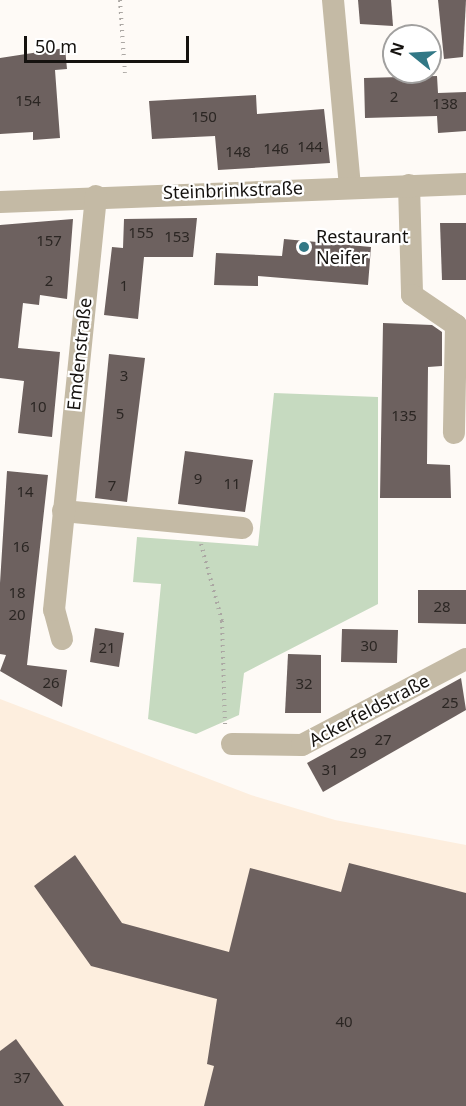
<!DOCTYPE html>
<html>
<head>
<meta charset="utf-8">
<style>
	body { margin:0 }
	#map { position:relative; width:466px; height:1106px; overflow:hidden; background:#fefaf6; font-family:"Noto Sans",sans-serif }
	div>[style] { position:absolute }
	.built>* { inset:0; background:#fdeede }
	.green>* { inset:0; background:#c6dac0 }
	.building>* { inset:0; background:#6d615f }
	.path>* { height:4px; margin-top:-2px; transform-origin:0; background:repeating-linear-gradient(90deg,#aba7a3 0 1.5px,transparent 0 6px) }
	.minor>* { height:22px; margin:-11px; padding:0 11px; transform-origin:11px; border-radius:11px; background:#c4baa5 }
	.dots>* { width:16px; height:16px; translate:-50% -50%; box-sizing:border-box; border:3px solid #fff; border-radius:50% }
	span { translate:-50% -50%; white-space:nowrap; text-align:center; line-height:1.15; -webkit-text-stroke:4.5px #fff; paint-order:stroke }
	.number-label { font-size:15px; color:#2b2623 }
	.number-label span { -webkit-text-stroke-width:0 }
	.street-label { font-size:18px; color:#15120f }
	.poi-label { font-size:18px; color:#15120f }
	.left { translate:0 -50%; text-align:left }
	.north { position:absolute; left:382px; top:24px; width:60px; height:60px; box-sizing:border-box; background:#fff; border:2px solid #a1a09f; border-radius:50%; rotate:288deg; font-size:16px; font-weight:700; line-height:24px; text-align:center; color:#15120f }
	.north::after { content:''; display:block; margin:auto; width:21px; height:27px; background:#327886; clip-path:polygon(50% 0,100% 100%,50% 72%,0 100%) }
	.scale { position:absolute; left:24px; top:36px; width:165px; height:27px; box-sizing:border-box; border:3px solid #15120f; border-top:0; padding-left:8px; font-size:18px; line-height:21px; white-space:nowrap; color:#15120f; -webkit-text-stroke:4px #fff; paint-order:stroke }
</style>
</head>
<body>
<div id="map">
	<div class="built">
		<div style="clip-path:polygon(0 699px,251px 795px,335px 820px,466px 845px,466px 1106px,0 1106px)"></div>
	</div>
	<div class="green">
		<div style="clip-path:polygon(274px 393px,378px 397px,378px 604px,244px 673px,239px 715px,196px 734px,148px 719px,161px 584px,133px 582px,137px 537px,258px 546px)"></div>
	</div>
	<div class="building">
		<div style="clip-path:polygon(358px 0,391px 0,393px 26px,360px 24px)"></div>
		<div style="clip-path:polygon(438px 0,466px 0,463px 57px,444px 59px)"></div>
		<div style="clip-path:polygon(65px 48px,67px 69px,55px 70px,60px 138px,33px 140px,33px 132px,0 134px,0 58px)"></div>
		<div style="clip-path:polygon(437px 76px,438px 93px,466px 92px,466px 131px,438px 133px,437px 116px,365px 118px,364px 78px)"></div>
		<div style="clip-path:polygon(256px 95px,257px 114px,324px 109px,330px 163px,218px 170px,215px 136px,152px 139px,149px 101px)"></div>
		<div style="clip-path:polygon(197px 218px,193px 257px,144px 257px,138px 319px,104px 315px,112px 247px,123px 248px,124px 219px)"></div>
		<div style="clip-path:polygon(73px 219px,67px 299px,40px 295px,39px 305px,23px 303px,18px 348px,60px 352px,52px 437px,18px 433px,24px 381px,0 378px,0 225px)"></div>
		<div style="clip-path:polygon(440px 223px,466px 223px,466px 280px,442px 280px)"></div>
		<div style="clip-path:polygon(284px 239px,371px 247px,368px 285px,258px 276px,258px 286px,214px 285px,216px 253px,282px 256px)"></div>
		<div style="clip-path:polygon(383px 323px,432px 325px,442px 332px,442px 366px,428px 367px,427px 464px,450px 465px,451px 498px,380px 498px)"></div>
		<div style="clip-path:polygon(109px 354px,145px 358px,127px 502px,95px 498px)"></div>
		<div style="clip-path:polygon(185px 451px,253px 460px,245px 512px,178px 504px)"></div>
		<div style="clip-path:polygon(7px 471px,48px 475px,27px 665px,67px 670px,62px 707px,0 671px,6px 655px,0 654px,0 583px)"></div>
		<div style="clip-path:polygon(418px 590px,466px 590px,466px 624px,418px 623px)"></div>
		<div style="clip-path:polygon(95px 628px,124px 633px,119px 667px,90px 662px)"></div>
		<div style="clip-path:polygon(342px 629px,398px 630px,397px 663px,341px 662px)"></div>
		<div style="clip-path:polygon(288px 654px,321px 655px,321px 713px,285px 713px)"></div>
		<div style="clip-path:polygon(461px 678px,466px 710px,323px 792px,307px 763px)"></div>
		<div style="clip-path:polygon(75px 855px,122px 923px,229px 952px,250px 868px,341px 892px,349px 863px,466px 893px,466px 1106px,204px 1106px,214px 1066px,207px 1064px,217px 999px,91px 966px,34px 886px)"></div>
		<div style="clip-path:polygon(16px 1039px,64px 1106px,0 1106px,0 1051px)"></div>
	</div>
	<div class="path">
		<div style="left:120px;top:0;width:73px;rotate:86.1deg"></div>
		<div style="left:201px;top:544px;width:80px;rotate:74.7deg"></div>
		<div style="left:222px;top:621px;width:103px;rotate:88.3deg"></div>
	</div>
	<div class="minor">
		<div style="left:333px;top:0;width:187px;rotate:84.8deg"></div>
		<div style="left:409px;top:185px;width:110px;rotate:88.4deg"></div>
		<div style="left:412px;top:295px;width:53px;rotate:34.3deg"></div>
		<div style="left:456px;top:325px;width:108px;rotate:91.1deg"></div>
		<div style="left:0;top:202px;width:466px;rotate:-2.2deg"></div>
		<div style="left:63px;top:511px;width:180px;rotate:5.4deg"></div>
		<div style="left:62px;top:639px;width:30px;rotate:-105deg"></div>
		<div style="left:54px;top:610px;width:416px;rotate:-84.2deg"></div>
		<div style="left:232px;top:744px;width:70px;rotate:0.8deg"></div>
		<div style="left:302px;top:745px;width:185px;rotate:-27.7deg"></div>
	</div>
	<div class="dots">
		<div style="left:304px;top:247px;background:#327886"></div>
	</div>
	<div class="number-label">
		<span style="left:394px;top:97px">2</span>
		<span style="left:28px;top:101px">154</span>
		<span style="left:445px;top:104px">138</span>
		<span style="left:204px;top:117px">150</span>
		<span style="left:310px;top:147px">144</span>
		<span style="left:276px;top:149px">146</span>
		<span style="left:238px;top:152px">148</span>
		<span style="left:141px;top:233px">155</span>
		<span style="left:177px;top:237px">153</span>
		<span style="left:49px;top:241px">157</span>
		<span style="left:49px;top:281px">2</span>
		<span style="left:124px;top:286px">1</span>
		<span style="left:124px;top:376px">3</span>
		<span style="left:38px;top:407px">10</span>
		<span style="left:120px;top:414px">5</span>
		<span style="left:404px;top:416px">135</span>
		<span style="left:198px;top:479px">9</span>
		<span style="left:232px;top:484px">11</span>
		<span style="left:112px;top:486px">7</span>
		<span style="left:25px;top:492px">14</span>
		<span style="left:21px;top:547px">16</span>
		<span style="left:17px;top:593px">18</span>
		<span style="left:442px;top:607px">28</span>
		<span style="left:17px;top:615px">20</span>
		<span style="left:369px;top:646px">30</span>
		<span style="left:107px;top:648px">21</span>
		<span style="left:51px;top:683px">26</span>
		<span style="left:304px;top:684px">32</span>
		<span style="left:450px;top:703px">25</span>
		<span style="left:383px;top:740px">27</span>
		<span style="left:358px;top:753px">29</span>
		<span style="left:330px;top:770px">31</span>
		<span style="left:344px;top:1022px">40</span>
		<span style="left:22px;top:1078px">37</span>
	</div>
	<div class="street-label">
		<span style="left:233px;top:190px;rotate:-2deg">Steinbrinkstraße</span>
		<span style="left:79px;top:354px;rotate:-84deg">Emdenstraße</span>
		<span style="left:369px;top:710px;rotate:-28deg">Ackerfeldstraße</span>
	</div>
	<div class="poi-label">
		<span class="left" style="left:316px;top:247px">Restaurant<br>Neifer</span>
	</div>
	<div class="north">N</div>
	<div class="scale">50 m</div>
</div>
</body>
</html>
